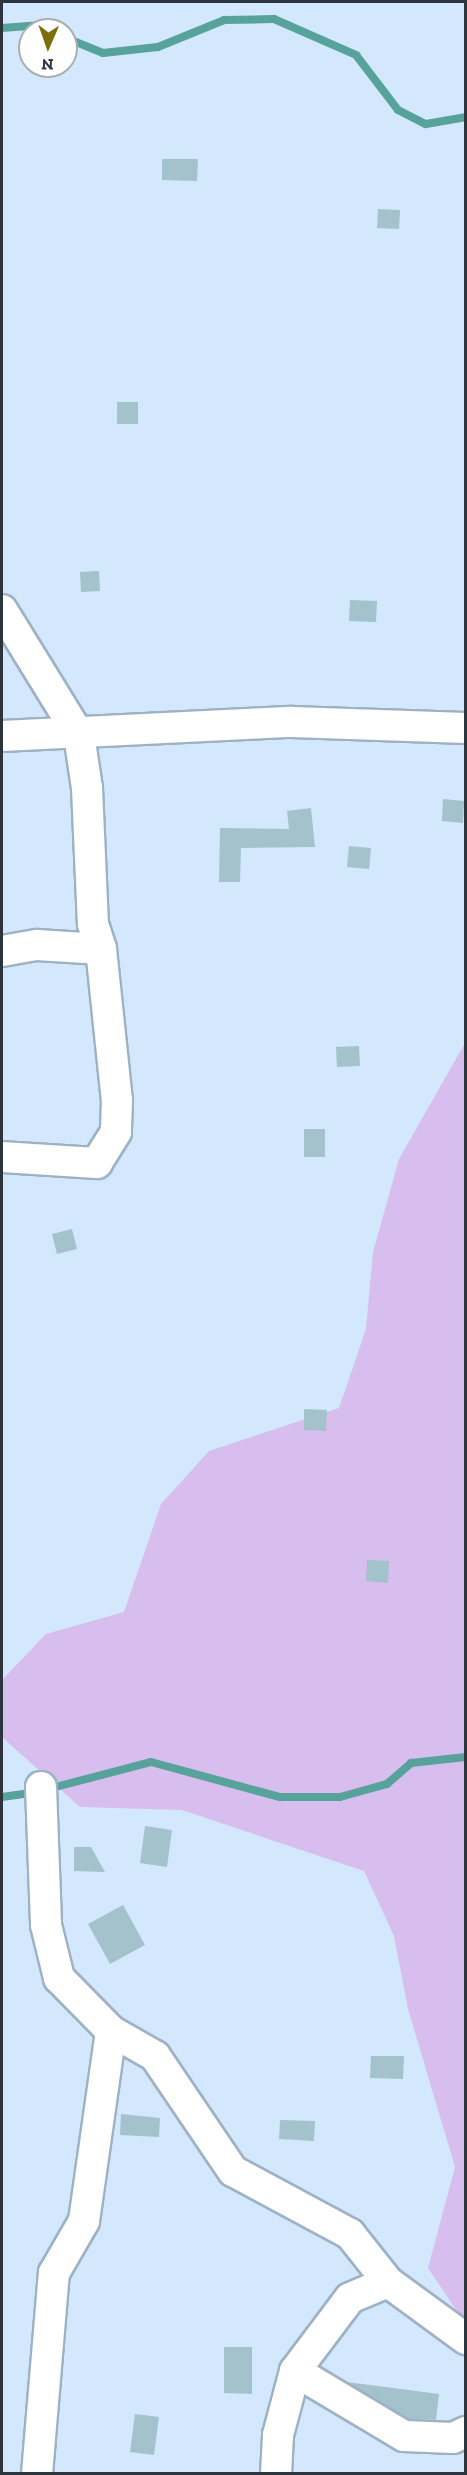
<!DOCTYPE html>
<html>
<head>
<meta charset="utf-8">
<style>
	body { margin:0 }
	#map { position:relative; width:467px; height:2475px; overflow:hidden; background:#d3e8fd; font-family:"Zilla Slab",serif }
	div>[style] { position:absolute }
	.green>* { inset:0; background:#d7beee }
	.stream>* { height:8px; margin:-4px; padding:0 4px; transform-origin:4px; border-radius:4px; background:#58a29c }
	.building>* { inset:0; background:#a3c2cc }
	.roads { filter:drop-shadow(2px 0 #9eb2c5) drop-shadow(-2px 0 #9eb2c5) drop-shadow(0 2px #9eb2c5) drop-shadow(0 -2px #9eb2c5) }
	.minor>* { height:30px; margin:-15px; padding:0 15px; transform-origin:15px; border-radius:15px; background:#fff }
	span { translate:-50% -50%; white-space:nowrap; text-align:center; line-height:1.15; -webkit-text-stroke:6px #fff; paint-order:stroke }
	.frame { position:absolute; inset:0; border:3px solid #2c343c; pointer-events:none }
	.north { position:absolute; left:18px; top:18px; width:60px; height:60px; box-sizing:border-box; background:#fff; border:2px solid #abaeb1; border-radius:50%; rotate:182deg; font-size:16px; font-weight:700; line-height:24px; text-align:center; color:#2c343c }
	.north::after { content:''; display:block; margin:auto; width:21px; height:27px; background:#7d6e0b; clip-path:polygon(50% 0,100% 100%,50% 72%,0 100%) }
</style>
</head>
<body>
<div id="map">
	<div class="green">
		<div style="clip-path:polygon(465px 1043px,465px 2323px,428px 2268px,455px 2167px,408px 2009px,394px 1936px,364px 1871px,182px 1810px,80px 1807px,3px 1738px,2px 1680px,46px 1634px,124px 1612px,161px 1504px,209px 1451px,339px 1408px,366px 1329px,373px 1252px,399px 1159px)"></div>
	</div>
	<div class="stream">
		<div style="left:2px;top:28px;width:40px;rotate:-4.3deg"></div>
		<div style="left:42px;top:25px;width:10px;rotate:29deg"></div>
		<div style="left:66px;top:38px;width:40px;rotate:22deg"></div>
		<div style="left:103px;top:53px;width:55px;rotate:-6.2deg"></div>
		<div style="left:158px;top:47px;width:71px;rotate:-22.2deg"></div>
		<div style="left:224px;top:20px;width:50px;rotate:-1.1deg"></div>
		<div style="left:274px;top:19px;width:90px;rotate:23.7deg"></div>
		<div style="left:356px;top:55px;width:69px;rotate:52.6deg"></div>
		<div style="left:398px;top:110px;width:31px;rotate:27deg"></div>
		<div style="left:426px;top:124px;width:41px;rotate:-9.9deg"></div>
		<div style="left:48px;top:1789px;width:106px;rotate:-14.7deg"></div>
		<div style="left:151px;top:1762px;width:134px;rotate:15.2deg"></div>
		<div style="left:280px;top:1797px;width:60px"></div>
		<div style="left:340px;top:1797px;width:49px;rotate:-15.5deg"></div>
		<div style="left:387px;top:1784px;width:32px;rotate:-41deg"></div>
		<div style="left:411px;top:1763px;width:55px;rotate:-6.2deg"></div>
		<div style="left:2px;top:1797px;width:34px;rotate:-8deg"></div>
	</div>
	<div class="building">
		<div style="clip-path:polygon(162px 159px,198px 159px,197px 181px,162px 180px)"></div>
		<div style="clip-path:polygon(378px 209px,400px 210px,399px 229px,377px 228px)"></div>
		<div style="clip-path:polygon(117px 402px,138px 402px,138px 424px,117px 424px)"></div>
		<div style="clip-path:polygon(99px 571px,100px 591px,81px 592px,80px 572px)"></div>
		<div style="clip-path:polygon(350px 600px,377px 601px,376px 622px,349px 621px)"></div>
		<div style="clip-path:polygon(443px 799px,464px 801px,463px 823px,442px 821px)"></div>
		<div style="clip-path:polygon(311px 808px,315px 847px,241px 848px,240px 882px,219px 882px,220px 828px,289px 829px,287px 811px)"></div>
		<div style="clip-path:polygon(349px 846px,371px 848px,369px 869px,347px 867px)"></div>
		<div style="clip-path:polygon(359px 1046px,360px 1066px,337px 1067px,336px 1047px)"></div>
		<div style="clip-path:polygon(304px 1129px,325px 1129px,325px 1157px,304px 1157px)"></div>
		<div style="clip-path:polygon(72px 1229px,77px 1249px,57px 1254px,52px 1234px)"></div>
		<div style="clip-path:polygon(304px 1409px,327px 1410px,326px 1431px,304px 1430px)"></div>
		<div style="clip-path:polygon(367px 1560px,389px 1561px,388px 1583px,366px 1581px)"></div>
		<div style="clip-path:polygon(145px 1826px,172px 1830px,167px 1867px,140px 1863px)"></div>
		<div style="clip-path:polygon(74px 1847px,91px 1847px,105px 1872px,74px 1871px)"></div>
		<div style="clip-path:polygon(123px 1905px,145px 1945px,110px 1964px,88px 1924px)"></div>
		<div style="clip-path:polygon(371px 2056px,404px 2056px,403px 2079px,370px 2078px)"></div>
		<div style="clip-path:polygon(121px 2114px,160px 2118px,159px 2137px,120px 2135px)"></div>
		<div style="clip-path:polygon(280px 2120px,315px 2121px,314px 2141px,279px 2139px)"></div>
		<div style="clip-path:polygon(224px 2347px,252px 2347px,252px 2394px,224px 2393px)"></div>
		<div style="clip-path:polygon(347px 2382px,439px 2394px,436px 2420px,409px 2419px)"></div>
		<div style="clip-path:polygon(135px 2414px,159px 2417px,154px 2455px,130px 2452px)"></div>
	</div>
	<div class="roads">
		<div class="minor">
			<div style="left:2px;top:610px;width:147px;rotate:58.4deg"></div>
			<div style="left:79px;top:735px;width:54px;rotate:81.4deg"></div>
			<div style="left:87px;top:788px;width:136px;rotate:87.5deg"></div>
			<div style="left:93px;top:924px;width:26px;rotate:72deg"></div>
			<div style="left:101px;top:949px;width:152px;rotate:84deg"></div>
			<div style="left:117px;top:1100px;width:32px;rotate:92deg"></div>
			<div style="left:116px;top:1132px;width:36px;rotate:122deg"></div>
			<div style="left:97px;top:1163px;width:95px;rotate:-176.4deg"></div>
			<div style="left:2px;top:736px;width:290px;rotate:-2.8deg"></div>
			<div style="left:292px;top:722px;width:174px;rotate:2deg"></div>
			<div style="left:2px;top:951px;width:36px;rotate:-10deg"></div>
			<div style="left:37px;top:945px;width:64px;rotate:3.6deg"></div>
			<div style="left:41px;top:1787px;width:138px;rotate:87.9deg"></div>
			<div style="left:46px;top:1925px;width:55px;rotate:76.2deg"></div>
			<div style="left:59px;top:1978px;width:74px;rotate:45.5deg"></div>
			<div style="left:111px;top:2031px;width:51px;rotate:29.6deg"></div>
			<div style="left:155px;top:2056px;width:139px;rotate:55.9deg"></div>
			<div style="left:233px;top:2171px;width:133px;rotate:28.3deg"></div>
			<div style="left:350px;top:2234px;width:61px;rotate:51.6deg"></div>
			<div style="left:388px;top:2282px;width:97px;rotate:36.2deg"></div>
			<div style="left:295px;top:2371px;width:127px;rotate:30.8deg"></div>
			<div style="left:404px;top:2436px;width:49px;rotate:2.3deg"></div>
			<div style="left:453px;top:2438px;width:14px;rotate:-25deg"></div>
			<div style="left:37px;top:2474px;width:202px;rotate:-85.2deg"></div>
			<div style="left:54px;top:2273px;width:60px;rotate:-60deg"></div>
			<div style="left:84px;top:2221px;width:192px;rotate:-81.9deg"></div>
			<div style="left:276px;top:2474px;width:39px;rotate:-87deg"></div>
			<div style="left:278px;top:2435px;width:66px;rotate:-75.1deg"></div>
			<div style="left:295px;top:2371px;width:91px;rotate:-53deg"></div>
			<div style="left:350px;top:2298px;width:41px;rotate:-22.8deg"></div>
		</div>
	</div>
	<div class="frame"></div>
	<div class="north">N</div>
</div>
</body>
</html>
